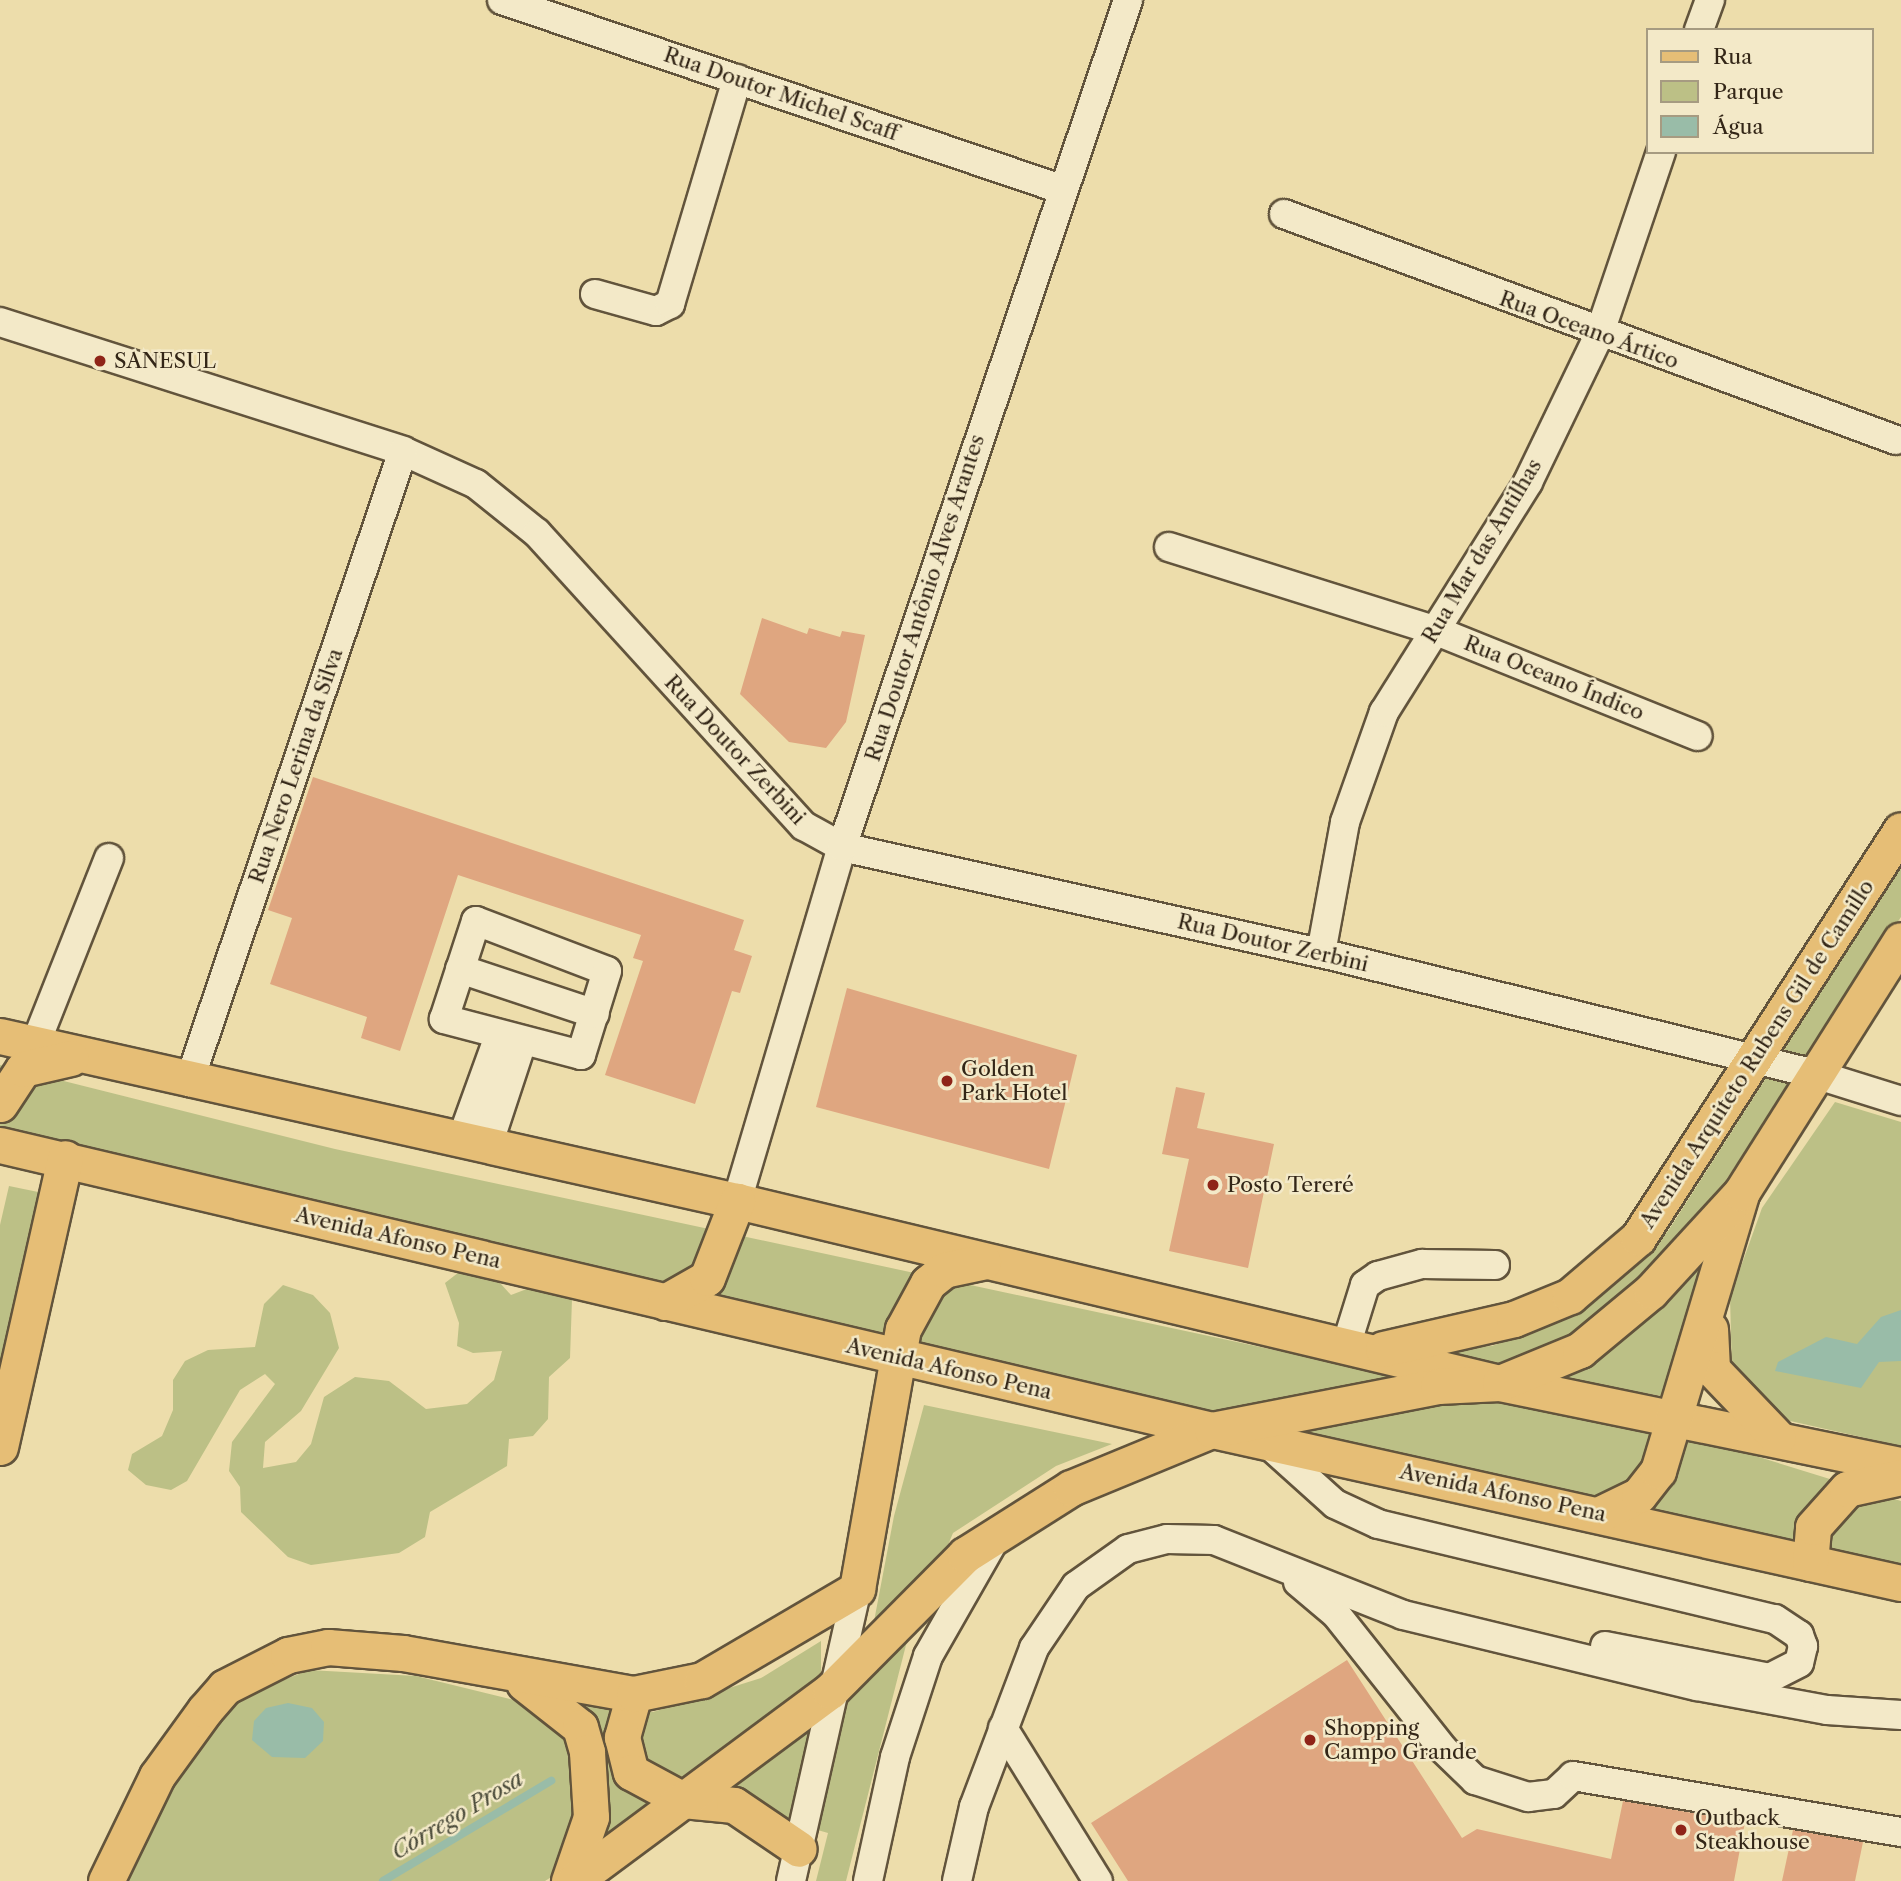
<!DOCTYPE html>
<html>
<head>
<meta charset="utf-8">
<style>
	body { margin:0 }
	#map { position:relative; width:1901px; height:1881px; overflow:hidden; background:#edddab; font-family:"Libre Caslon Text",serif }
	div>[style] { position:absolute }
	.green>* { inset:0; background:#bcc086 }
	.water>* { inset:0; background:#99bca8 }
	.stream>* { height:8px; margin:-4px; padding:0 4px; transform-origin:4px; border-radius:4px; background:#99bca8 }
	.building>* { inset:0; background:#dfa680 }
	.roads { filter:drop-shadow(2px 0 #62543c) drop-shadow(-2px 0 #62543c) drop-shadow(0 2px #62543c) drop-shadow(0 -2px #62543c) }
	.minor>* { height:28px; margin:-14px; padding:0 14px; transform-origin:14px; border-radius:14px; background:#f3e9c8 }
	.major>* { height:35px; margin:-17.5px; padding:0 17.5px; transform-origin:17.5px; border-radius:17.5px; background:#e6be76 }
	.dots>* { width:19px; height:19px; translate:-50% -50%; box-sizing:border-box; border:4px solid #f3e9c8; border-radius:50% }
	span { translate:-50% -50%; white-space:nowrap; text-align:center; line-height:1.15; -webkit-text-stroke:5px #f3e9c8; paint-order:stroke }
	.street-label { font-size:21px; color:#332617 }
	.poi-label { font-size:21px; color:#332617 }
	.left { translate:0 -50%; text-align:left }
	.water-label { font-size:23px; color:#4c4c3b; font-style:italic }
	.legend { position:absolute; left:1646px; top:28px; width:228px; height:126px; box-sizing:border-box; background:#f3e9c8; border:2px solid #a69b81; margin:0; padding:9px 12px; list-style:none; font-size:21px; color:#332617 }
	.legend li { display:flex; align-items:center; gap:14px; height:35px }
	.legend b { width:35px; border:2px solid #a69b81 }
</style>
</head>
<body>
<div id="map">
	<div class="green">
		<div style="clip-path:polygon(1901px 867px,1901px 917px,1726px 1180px,1672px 1398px,1411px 1350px,1492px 1346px,1550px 1325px,1600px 1291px,1668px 1231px)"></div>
		<div style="clip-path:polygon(0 1065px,335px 1149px,1723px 1446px,1901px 1501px,1901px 1567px,1250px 1425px,580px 1263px,0 1145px)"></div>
		<div style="clip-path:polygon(1835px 1102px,1901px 1122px,1901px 1446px,1777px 1418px,1732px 1372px,1730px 1297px,1762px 1208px)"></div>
		<div style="clip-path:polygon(9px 1186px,43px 1193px,0 1384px,0 1225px)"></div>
		<div style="clip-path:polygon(463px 1269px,490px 1272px,511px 1295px,532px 1287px,572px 1299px,570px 1358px,549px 1377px,548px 1419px,533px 1436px,509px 1439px,507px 1466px,430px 1512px,425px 1537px,399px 1553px,311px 1565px,288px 1557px,241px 1512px,240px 1487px,229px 1471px,232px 1442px,275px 1384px,265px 1374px,240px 1390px,187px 1481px,171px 1490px,146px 1485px,128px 1470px,132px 1454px,162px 1436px,173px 1410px,173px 1380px,185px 1361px,208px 1350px,255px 1347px,264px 1304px,283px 1285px,313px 1295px,330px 1313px,339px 1348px,301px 1411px,265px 1442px,263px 1468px,296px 1462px,311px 1444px,324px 1397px,355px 1377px,389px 1381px,426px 1409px,467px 1404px,494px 1380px,502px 1351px,473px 1353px,457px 1346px,459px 1323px,445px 1283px)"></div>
		<div style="clip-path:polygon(924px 1405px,1112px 1444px,1056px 1466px,953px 1533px,906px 1645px,846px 1881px,816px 1881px,828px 1833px,783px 1820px,731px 1785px,864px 1674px,894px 1516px)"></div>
		<div style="clip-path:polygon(821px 1641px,821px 1675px,649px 1815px,545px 1881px,122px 1881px,169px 1781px,205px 1728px,241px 1697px,309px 1670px,416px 1676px,514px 1700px,653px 1712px,761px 1678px)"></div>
	</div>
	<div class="water">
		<div style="clip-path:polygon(1901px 1310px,1901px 1361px,1879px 1362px,1861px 1388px,1775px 1371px,1778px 1362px,1826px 1337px,1857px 1344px,1881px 1317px)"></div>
		<div style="clip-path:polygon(288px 1703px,312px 1708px,324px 1722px,323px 1741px,305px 1758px,272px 1757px,252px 1740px,254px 1721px,266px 1708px)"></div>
	</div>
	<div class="stream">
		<div style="left:383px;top:1881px;width:196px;rotate:-30.8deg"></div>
	</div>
	<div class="building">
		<div style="clip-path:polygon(762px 618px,807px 634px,809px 628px,840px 637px,842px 631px,865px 635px,846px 722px,826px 748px,789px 742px,740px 694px)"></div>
		<div style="clip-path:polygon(313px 777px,744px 920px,734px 950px,752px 956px,740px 993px,732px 991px,695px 1104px,605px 1075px,643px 961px,633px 958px,641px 935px,458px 875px,400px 1051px,361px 1038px,367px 1017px,270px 984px,292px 918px,268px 910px)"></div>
		<div style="clip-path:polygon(847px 988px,1077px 1055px,1049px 1169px,816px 1107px)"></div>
		<div style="clip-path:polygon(1176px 1087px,1205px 1093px,1197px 1128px,1274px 1144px,1248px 1268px,1169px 1251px,1189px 1159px,1162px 1154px)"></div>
		<div style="clip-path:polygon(1347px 1660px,1462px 1838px,1477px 1829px,1611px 1859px,1623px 1801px,1745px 1822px,1734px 1881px,1128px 1881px,1091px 1823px)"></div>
		<div style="clip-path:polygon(1793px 1830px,1863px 1842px,1855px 1881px,1782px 1881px)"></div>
	</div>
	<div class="roads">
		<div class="minor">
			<div style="left:502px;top:0;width:590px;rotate:18.68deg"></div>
			<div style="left:1699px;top:30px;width:32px;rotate:-70deg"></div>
			<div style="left:1284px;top:214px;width:652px;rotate:20.27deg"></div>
			<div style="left:595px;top:294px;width:63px;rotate:15.6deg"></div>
			<div style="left:656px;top:311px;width:16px;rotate:-27deg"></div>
			<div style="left:670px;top:304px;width:235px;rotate:-73.4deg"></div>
			<div style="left:0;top:322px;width:423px;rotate:17.7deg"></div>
			<div style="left:403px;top:451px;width:80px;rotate:24.3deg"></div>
			<div style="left:476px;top:484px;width:78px;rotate:38.8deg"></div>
			<div style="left:537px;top:533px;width:396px;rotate:47.7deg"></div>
			<div style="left:804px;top:826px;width:43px;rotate:28.9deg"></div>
			<div style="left:842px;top:847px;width:491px;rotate:12.5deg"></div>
			<div style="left:1321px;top:953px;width:509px;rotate:13.76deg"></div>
			<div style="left:1815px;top:1074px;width:90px;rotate:17.4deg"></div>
			<div style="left:1169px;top:547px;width:278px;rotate:17.4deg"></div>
			<div style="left:1434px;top:630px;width:284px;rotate:21.9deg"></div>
			<div style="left:476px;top:921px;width:140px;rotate:20.9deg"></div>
			<div style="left:607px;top:971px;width:88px;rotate:107.2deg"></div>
			<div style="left:581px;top:1055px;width:142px;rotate:-165.3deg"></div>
			<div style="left:444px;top:1019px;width:103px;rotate:-71.9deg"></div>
			<div style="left:1321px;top:953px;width:133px;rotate:-79.6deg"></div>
			<div style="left:1345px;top:822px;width:117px;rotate:-70.5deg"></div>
			<div style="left:1384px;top:712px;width:271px;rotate:-57.9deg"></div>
			<div style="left:1528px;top:482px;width:163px;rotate:-64.2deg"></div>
			<div style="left:1599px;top:335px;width:193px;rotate:-71.3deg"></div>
			<div style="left:460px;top:969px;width:142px;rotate:18.4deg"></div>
			<div style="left:35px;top:1045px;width:201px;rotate:-68.4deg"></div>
			<div style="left:189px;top:1082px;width:666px;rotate:-71.27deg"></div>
			<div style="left:461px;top:1141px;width:112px;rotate:-70.1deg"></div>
			<div style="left:488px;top:1145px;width:108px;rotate:-71.7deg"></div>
			<div style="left:737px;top:1201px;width:369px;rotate:-73.5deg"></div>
			<div style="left:842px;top:847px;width:894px;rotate:-71.34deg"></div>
			<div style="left:1346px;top:1346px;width:64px;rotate:-72.7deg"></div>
			<div style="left:1365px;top:1285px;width:16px;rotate:-35deg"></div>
			<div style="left:1378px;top:1276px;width:46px;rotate:-15.3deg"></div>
			<div style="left:1422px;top:1264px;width:73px;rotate:0.8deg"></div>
			<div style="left:1265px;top:1441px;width:94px;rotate:42deg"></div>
			<div style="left:1335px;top:1504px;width:47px;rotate:24.9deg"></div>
			<div style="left:1378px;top:1524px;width:408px;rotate:13.5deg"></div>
			<div style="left:1775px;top:1619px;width:29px;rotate:34deg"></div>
			<div style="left:1799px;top:1635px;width:12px;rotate:70deg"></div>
			<div style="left:1803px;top:1646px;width:17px;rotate:103deg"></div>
			<div style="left:1799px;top:1663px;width:33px;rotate:153deg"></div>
			<div style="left:1770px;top:1678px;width:168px;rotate:-169deg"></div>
			<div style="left:1298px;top:1582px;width:50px;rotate:40.1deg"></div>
			<div style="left:1336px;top:1614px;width:172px;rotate:51.6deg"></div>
			<div style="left:1443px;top:1749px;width:45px;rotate:44.1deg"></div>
			<div style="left:1475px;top:1780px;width:56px;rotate:17.8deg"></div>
			<div style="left:1528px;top:1797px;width:26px;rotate:-7deg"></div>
			<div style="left:1554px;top:1794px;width:26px;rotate:-43deg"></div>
			<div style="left:1573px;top:1776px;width:333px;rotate:9.7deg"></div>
			<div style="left:1003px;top:1728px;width:180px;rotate:58.2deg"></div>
			<div style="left:791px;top:1881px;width:299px;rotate:-77.3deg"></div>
			<div style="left:868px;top:1881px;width:127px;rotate:-77.7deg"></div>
			<div style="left:895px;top:1757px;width:106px;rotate:-71.9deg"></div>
			<div style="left:928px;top:1656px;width:131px;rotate:-60.3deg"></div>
			<div style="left:957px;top:1881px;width:76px;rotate:-77.1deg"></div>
			<div style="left:974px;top:1807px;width:170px;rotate:-69.3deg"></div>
			<div style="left:1034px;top:1648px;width:75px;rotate:-55.9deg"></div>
			<div style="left:1076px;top:1586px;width:64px;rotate:-35.4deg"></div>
			<div style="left:1128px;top:1549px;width:40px;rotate:-14.4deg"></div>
			<div style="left:1167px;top:1539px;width:47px;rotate:1.2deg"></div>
			<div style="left:1214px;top:1540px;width:203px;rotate:21.6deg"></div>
			<div style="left:1403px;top:1615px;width:302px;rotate:13.6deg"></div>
			<div style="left:1697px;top:1686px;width:132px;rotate:10.5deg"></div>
			<div style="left:1827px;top:1710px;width:74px;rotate:3.9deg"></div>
		</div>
		<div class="major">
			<div style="left:0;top:1036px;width:755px;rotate:12.62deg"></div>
			<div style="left:737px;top:1201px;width:784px;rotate:13.42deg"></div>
			<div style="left:1500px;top:1383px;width:409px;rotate:11.6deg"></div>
			<div style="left:0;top:1104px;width:42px;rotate:-56.7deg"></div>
			<div style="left:23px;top:1069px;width:49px;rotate:-12.9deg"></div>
			<div style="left:0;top:1145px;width:1245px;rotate:13.23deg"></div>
			<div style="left:1212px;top:1430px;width:706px;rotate:12.52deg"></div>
			<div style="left:665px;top:1302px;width:48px;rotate:-29.7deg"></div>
			<div style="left:707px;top:1278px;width:83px;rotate:-68.7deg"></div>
			<div style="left:1710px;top:1329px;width:40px;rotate:87.1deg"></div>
			<div style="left:1712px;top:1369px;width:95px;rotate:46.3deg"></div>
			<div style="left:1383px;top:1349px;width:134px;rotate:-12.9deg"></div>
			<div style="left:1514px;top:1319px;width:61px;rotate:-22.3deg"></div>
			<div style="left:1570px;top:1296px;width:89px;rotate:-40.5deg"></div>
			<div style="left:1638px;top:1238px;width:485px;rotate:-57.2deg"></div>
			<div style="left:0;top:1447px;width:296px;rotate:-77.3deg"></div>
			<div style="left:1600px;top:1514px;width:43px;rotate:-26deg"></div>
			<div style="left:1639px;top:1495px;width:31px;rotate:-52deg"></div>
			<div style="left:1658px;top:1471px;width:286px;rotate:-73.3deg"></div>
			<div style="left:1810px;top:1563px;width:36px;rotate:-85deg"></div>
			<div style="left:1813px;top:1527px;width:51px;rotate:-48.2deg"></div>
			<div style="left:1847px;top:1489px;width:55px;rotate:-12.5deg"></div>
			<div style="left:524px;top:1683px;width:71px;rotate:38.2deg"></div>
			<div style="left:580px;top:1727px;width:26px;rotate:74deg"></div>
			<div style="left:587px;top:1752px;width:65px;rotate:86.5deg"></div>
			<div style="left:591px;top:1817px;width:68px;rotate:109deg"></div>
			<div style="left:634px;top:1694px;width:45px;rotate:105.6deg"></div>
			<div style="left:622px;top:1737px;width:36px;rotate:76deg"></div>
			<div style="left:631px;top:1772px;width:59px;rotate:28.3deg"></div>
			<div style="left:683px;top:1800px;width:51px;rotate:5.6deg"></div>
			<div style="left:734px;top:1805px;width:78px;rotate:34.1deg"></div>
			<div style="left:106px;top:1881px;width:117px;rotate:-64.1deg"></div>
			<div style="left:157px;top:1776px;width:82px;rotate:-54deg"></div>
			<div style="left:205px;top:1710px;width:30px;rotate:-49deg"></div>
			<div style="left:225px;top:1687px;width:71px;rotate:-26.9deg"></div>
			<div style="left:288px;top:1655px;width:41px;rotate:-11.3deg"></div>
			<div style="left:328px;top:1647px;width:75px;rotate:4.6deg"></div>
			<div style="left:403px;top:1653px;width:235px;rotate:10.1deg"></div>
			<div style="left:634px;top:1694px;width:69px;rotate:-11.6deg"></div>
			<div style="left:702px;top:1680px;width:180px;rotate:-30.4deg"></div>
			<div style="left:857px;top:1589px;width:264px;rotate:-80deg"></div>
			<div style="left:903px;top:1329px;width:52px;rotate:-61.5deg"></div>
			<div style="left:928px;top:1283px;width:21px;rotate:-39deg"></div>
			<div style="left:944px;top:1270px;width:40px;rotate:-12deg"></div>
			<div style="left:574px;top:1881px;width:319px;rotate:-36.6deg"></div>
			<div style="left:830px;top:1691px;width:192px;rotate:-45.2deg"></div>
			<div style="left:965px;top:1555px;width:125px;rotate:-32.3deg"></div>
			<div style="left:1071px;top:1488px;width:152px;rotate:-22.4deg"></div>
			<div style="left:1212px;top:1430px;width:230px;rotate:-11deg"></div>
			<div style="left:1438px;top:1386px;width:62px;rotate:-2.8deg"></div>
			<div style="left:1500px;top:1383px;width:87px;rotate:-22.4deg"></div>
			<div style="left:1580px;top:1350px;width:92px;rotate:-39.7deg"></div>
			<div style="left:1651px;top:1291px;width:133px;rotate:-47.4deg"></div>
			<div style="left:1741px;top:1193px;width:299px;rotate:-57.7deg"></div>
		</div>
	</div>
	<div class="dots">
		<div style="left:100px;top:361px;background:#8f2418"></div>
		<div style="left:947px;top:1081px;background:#8f2418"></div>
		<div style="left:1213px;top:1185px;background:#8f2418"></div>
		<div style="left:1310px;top:1740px;background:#8f2418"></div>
		<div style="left:1681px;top:1830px;background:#8f2418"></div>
	</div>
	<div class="street-label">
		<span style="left:781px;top:94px;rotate:19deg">Rua Doutor Michel Scaff</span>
		<span style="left:1589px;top:330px;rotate:20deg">Rua Oceano Ártico</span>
		<span style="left:1482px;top:551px;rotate:-59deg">Rua Mar das Antilhas</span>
		<span style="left:925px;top:598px;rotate:-72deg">Rua Doutor Antônio Alves Arantes</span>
		<span style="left:1554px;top:678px;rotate:22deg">Rua Oceano Índico</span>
		<span style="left:735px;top:750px;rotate:47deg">Rua Doutor Zerbini</span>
		<span style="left:296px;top:766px;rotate:-71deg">Rua Nero Lerina da Silva</span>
		<span style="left:1273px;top:943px;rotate:13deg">Rua Doutor Zerbini</span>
		<span style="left:1757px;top:1054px;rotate:-57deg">Avenida Arquiteto Rubens Gil de Camillo</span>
		<span style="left:398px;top:1238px;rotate:13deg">Avenida Afonso Pena</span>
		<span style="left:949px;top:1369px;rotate:13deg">Avenida Afonso Pena</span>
		<span style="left:1503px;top:1493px;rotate:12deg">Avenida Afonso Pena</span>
	</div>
	<div class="poi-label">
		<span class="left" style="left:114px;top:361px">SANESUL</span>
		<span class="left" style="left:961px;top:1081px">Golden<br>Park Hotel</span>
		<span class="left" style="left:1227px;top:1185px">Posto Tereré</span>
		<span class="left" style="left:1324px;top:1740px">Shopping<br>Campo Grande</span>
		<span class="left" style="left:1695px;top:1830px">Outback<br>Steakhouse</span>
	</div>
	<div class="water-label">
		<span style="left:457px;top:1815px;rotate:-31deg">Córrego Prosa</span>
	</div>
	<ul class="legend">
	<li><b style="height:9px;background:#e6be76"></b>Rua</li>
	<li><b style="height:19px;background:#bcc086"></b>Parque</li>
	<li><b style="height:19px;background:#99bca8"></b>Água</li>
	</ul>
</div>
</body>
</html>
